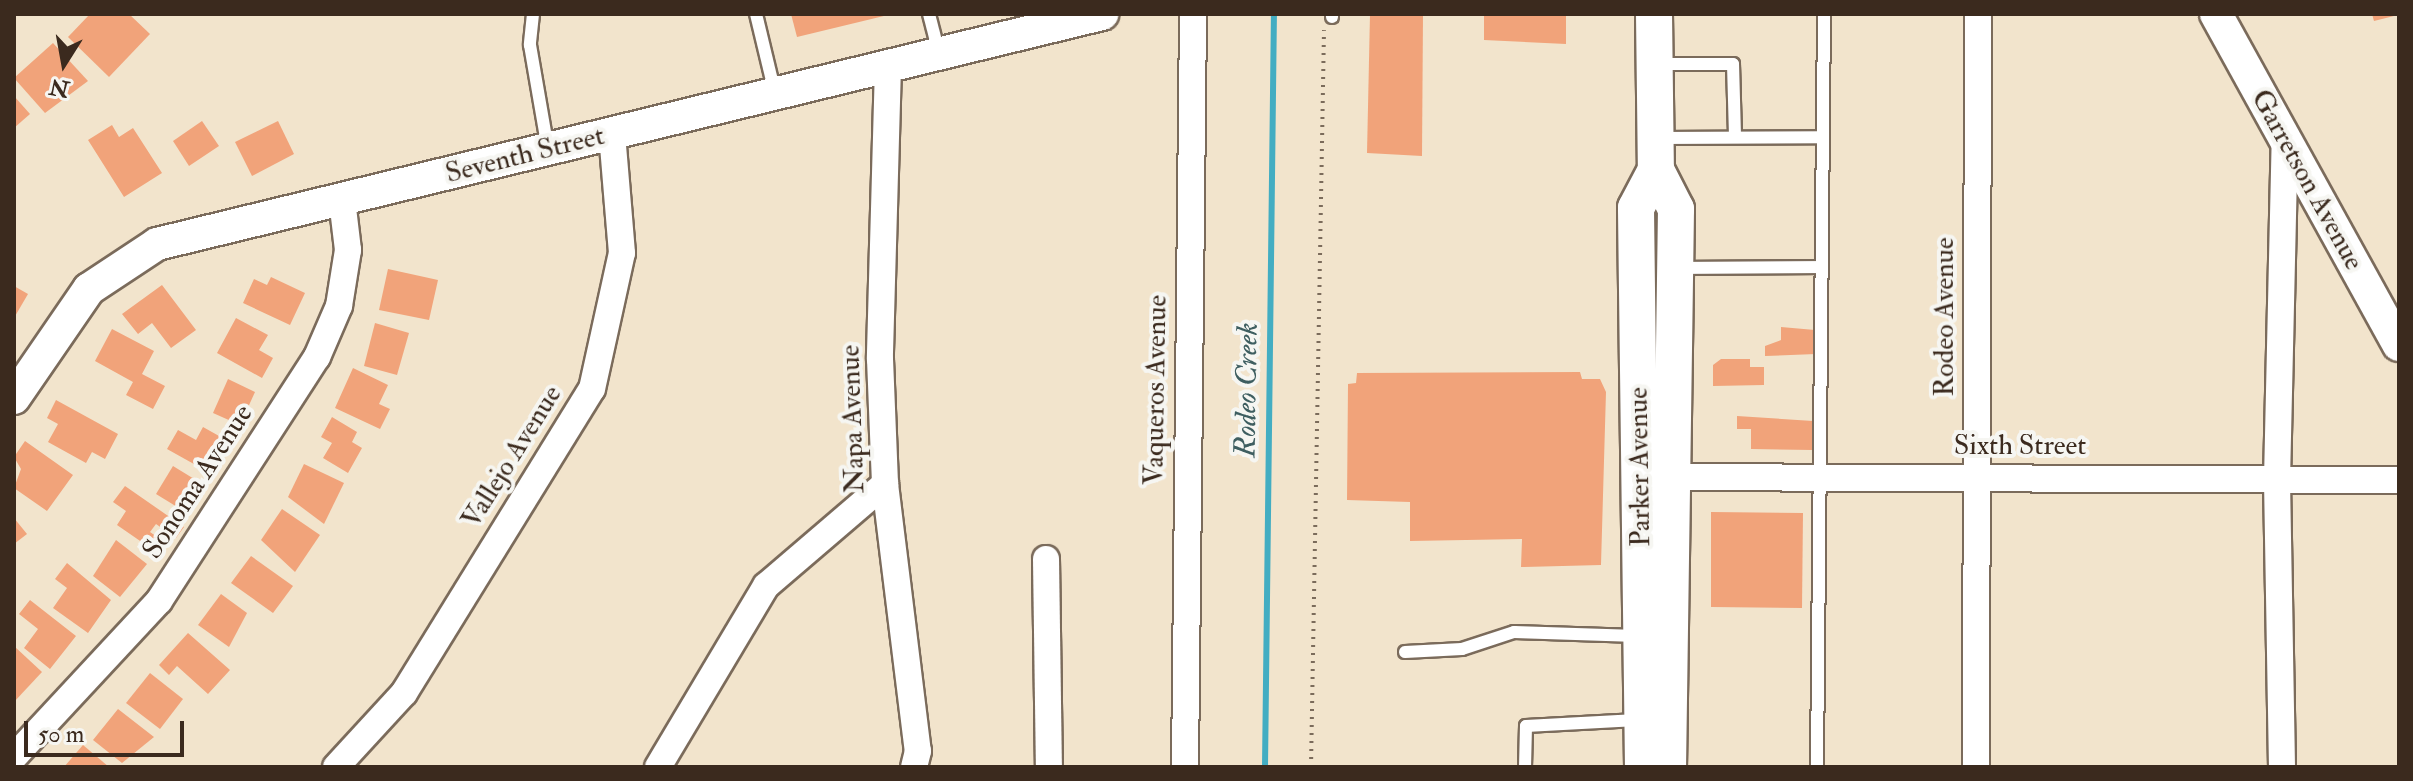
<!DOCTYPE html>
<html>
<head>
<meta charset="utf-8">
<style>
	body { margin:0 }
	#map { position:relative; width:2413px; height:781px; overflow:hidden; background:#f2e4cc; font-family:"IM FELL Double Pica",serif }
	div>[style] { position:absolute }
	.stream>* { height:6px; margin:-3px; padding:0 3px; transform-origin:3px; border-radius:3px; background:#43adc2 }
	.building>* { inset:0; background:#f1a37a }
	.path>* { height:4px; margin-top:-2px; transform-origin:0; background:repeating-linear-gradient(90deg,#7b6b5b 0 2px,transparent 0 8px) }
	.roads { filter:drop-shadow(2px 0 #7b6b5b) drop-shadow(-2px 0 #7b6b5b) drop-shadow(0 2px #7b6b5b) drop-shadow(0 -2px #7b6b5b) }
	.service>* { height:12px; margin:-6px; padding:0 6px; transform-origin:6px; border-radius:6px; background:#fff }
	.minor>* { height:26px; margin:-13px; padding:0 13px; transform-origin:13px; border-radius:13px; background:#fff }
	.tertiary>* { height:32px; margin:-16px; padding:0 16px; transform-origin:16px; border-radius:16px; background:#fff }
	.secondary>* { height:36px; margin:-18px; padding:0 18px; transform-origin:18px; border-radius:18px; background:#fff }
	span { translate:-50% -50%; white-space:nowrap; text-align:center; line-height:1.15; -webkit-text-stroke:8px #f6f6f2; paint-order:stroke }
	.street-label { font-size:28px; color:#3b2a1e }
	.water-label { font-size:30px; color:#3e5e60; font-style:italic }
	.frame { position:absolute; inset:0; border:16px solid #3b2a1e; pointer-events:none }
	.north { position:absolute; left:24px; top:24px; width:80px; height:80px; -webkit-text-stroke:6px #f6f6f2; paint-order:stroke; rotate:191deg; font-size:22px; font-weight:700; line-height:32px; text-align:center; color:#3b2a1e }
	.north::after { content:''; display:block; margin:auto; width:28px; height:36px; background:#3b2a1e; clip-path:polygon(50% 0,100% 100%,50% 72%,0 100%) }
	.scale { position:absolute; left:24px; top:721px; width:160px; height:36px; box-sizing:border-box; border:4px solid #3b2a1e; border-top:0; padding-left:10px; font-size:24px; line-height:28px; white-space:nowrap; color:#3b2a1e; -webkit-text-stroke:6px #f6f6f2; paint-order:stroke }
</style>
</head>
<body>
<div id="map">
	<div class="stream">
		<div style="left:1265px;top:767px;width:753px;rotate:-89.32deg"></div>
	</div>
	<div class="building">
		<div style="clip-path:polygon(90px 14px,129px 14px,150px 34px,109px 77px,68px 37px)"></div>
		<div style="clip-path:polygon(791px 14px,888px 14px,888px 15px,797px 37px)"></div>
		<div style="clip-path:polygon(1370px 14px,1423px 14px,1422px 156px,1367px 153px)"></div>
		<div style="clip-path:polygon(1484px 14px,1566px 14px,1566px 44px,1484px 40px)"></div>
		<div style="clip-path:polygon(2372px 14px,2398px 14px,2398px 15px,2374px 21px)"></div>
		<div style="clip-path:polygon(53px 43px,88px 81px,45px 113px,14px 78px)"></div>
		<div style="clip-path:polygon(14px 96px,30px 114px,14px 128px)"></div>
		<div style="clip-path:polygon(202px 121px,219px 146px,189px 166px,173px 141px)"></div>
		<div style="clip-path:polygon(278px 121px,294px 154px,252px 176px,235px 142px)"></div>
		<div style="clip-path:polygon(112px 125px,119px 137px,133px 128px,162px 173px,124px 197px,88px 140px)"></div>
		<div style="clip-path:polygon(388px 269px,438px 280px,429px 320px,379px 310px)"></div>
		<div style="clip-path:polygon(271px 277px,305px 293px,290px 325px,243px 303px,254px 279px,267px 285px)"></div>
		<div style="clip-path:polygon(162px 285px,196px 330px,171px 348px,152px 323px,138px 334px,122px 314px)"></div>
		<div style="clip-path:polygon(14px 286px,28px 294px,14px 318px)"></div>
		<div style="clip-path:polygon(236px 318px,268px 335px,259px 350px,273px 358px,262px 378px,217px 353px)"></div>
		<div style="clip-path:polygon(375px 323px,409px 333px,397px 375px,364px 366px)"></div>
		<div style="clip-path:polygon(1781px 327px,1815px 330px,1816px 354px,1765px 356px,1765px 346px,1781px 340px)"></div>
		<div style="clip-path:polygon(112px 329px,154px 351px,142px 374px,165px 386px,153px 409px,126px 395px,133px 382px,95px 361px)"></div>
		<div style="clip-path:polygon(1721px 359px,1750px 359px,1750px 367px,1764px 367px,1764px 385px,1713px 386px,1713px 365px)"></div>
		<div style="clip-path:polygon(353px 368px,388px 385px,379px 404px,390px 409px,380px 429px,335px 408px)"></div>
		<div style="clip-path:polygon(1580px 372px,1582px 379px,1600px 379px,1606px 392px,1601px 565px,1521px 567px,1522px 539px,1410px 541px,1410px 502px,1347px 500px,1348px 384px,1356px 383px,1357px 373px)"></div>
		<div style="clip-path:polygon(228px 379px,255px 392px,240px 425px,213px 413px)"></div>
		<div style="clip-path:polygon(56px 400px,118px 434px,105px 459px,92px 452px,86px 463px,48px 442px,58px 424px,47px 418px)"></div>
		<div style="clip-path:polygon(1737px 416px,1813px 421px,1813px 450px,1751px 449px,1751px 429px,1737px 429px)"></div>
		<div style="clip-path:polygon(332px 417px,357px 432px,352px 442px,362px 448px,348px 473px,323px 458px,332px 443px,321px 437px)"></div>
		<div style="clip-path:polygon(203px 427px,228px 441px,210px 473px,167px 449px,178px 430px,196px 440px)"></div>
		<div style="clip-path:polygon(25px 441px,73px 475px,47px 511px,14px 488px,21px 469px,14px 457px)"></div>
		<div style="clip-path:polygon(304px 464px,344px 483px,324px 524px,288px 497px)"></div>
		<div style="clip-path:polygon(173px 466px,204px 485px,187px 513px,156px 494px)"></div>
		<div style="clip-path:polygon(125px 486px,184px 527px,176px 538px,156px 524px,150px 532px,167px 544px,159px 554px,117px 525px,126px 511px,113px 502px)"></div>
		<div style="clip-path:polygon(282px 509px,320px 535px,295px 572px,261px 540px)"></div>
		<div style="clip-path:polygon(1711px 512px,1803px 513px,1802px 608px,1711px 607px)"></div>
		<div style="clip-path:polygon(14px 518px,27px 534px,14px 544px)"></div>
		<div style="clip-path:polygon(116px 540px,147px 564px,120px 597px,93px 576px)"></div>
		<div style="clip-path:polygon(251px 556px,293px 586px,273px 613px,231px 583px)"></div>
		<div style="clip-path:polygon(67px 563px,111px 600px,88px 633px,53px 608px,67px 588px,55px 579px)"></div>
		<div style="clip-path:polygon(221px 594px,247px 613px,229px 647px,198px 625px)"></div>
		<div style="clip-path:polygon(30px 600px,76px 636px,50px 669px,24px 648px,38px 629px,19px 614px)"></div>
		<div style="clip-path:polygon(188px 633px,230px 670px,208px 694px,177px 666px,169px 675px,159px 665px)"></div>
		<div style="clip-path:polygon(14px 646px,42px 672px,14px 702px)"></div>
		<div style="clip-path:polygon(150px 673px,183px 699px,160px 729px,126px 703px)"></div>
		<div style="clip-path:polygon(118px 709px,154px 737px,122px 763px,93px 740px)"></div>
		<div style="clip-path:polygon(83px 745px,109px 767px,64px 767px)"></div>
	</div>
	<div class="path">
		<div style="left:1311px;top:767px;width:737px;rotate:-88.99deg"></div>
	</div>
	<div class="roads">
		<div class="service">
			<div style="left:533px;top:14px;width:31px;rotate:96deg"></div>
			<div style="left:530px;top:45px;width:106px;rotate:80.2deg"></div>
			<div style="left:756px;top:14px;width:81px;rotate:76.5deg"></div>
			<div style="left:929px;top:14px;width:40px;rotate:75.6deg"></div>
			<div style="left:1332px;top:17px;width:3px;rotate:-90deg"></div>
			<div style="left:1658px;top:64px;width:75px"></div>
			<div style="left:1733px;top:64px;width:73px;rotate:88.4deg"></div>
			<div style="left:1658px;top:138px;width:164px;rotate:-0.3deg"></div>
			<div style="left:1677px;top:268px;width:144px;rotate:-0.4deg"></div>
			<div style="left:1405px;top:652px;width:57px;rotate:-3deg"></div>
			<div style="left:1462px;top:649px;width:55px;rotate:-18.1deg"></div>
			<div style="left:1514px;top:632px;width:123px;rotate:1.9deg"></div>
			<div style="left:1525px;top:767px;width:41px;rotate:-88.6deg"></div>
			<div style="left:1526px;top:726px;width:111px;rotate:-3.1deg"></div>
			<div style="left:1817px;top:767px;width:753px;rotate:-89.47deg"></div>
		</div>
		<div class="minor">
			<div style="left:888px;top:66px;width:293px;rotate:91.6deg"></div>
			<div style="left:880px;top:359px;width:125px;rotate:87.7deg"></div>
			<div style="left:885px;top:484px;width:269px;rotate:83deg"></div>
			<div style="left:918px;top:751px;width:16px;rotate:104deg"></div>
			<div style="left:1655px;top:477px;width:744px;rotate:0.23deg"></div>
			<div style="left:1046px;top:559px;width:208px;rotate:89.2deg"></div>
			<div style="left:14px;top:757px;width:213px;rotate:-47.1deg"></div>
			<div style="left:159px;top:601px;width:291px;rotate:-57.1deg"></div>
			<div style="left:317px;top:357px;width:56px;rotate:-66.7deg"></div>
			<div style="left:339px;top:306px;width:57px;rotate:-80.9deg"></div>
			<div style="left:348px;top:250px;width:50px;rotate:-96.8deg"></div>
			<div style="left:1976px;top:765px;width:751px;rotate:-89.85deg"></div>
			<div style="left:336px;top:767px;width:100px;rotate:-47.4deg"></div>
			<div style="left:404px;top:693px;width:357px;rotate:-58.3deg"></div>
			<div style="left:592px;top:389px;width:139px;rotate:-77.6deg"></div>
			<div style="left:622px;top:253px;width:120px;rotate:-94.8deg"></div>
			<div style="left:658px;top:767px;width:211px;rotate:-59.2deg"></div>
			<div style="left:766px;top:586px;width:157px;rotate:-40.6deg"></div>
			<div style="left:1185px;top:767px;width:753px;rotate:-89.39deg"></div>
			<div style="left:2282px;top:767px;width:287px;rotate:-91deg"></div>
			<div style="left:2277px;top:480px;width:341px;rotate:-88.7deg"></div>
		</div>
		<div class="tertiary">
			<div style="left:2216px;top:14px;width:378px;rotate:61.1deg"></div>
			<div style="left:14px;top:398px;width:132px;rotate:-55.5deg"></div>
			<div style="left:89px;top:289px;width:82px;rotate:-33.5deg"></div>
			<div style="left:157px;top:244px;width:973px;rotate:-13.68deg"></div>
		</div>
		<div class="secondary">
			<div style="left:1654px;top:14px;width:156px;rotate:89.3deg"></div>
			<div style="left:1656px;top:170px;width:44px;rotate:62.9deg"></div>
			<div style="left:1676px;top:209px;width:558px;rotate:90.82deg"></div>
			<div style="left:1643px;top:767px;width:559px;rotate:-90.72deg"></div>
			<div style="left:1636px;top:208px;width:43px;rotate:-62.2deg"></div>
		</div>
	</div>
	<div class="street-label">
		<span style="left:525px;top:155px;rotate:-14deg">Seventh Street</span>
		<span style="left:2307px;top:180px;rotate:61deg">Garretson Avenue</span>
		<span style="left:1945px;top:317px;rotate:-90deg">Rodeo Avenue</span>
		<span style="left:1156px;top:390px;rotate:-89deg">Vaqueros Avenue</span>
		<span style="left:853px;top:419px;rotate:-92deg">Napa Avenue</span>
		<span style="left:2020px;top:446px">Sixth Street</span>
		<span style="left:512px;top:457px;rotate:-58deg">Vallejo Avenue</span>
		<span style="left:1640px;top:467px;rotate:-91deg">Parker Avenue</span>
		<span style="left:198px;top:482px;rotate:-57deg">Sonoma Avenue</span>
	</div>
	<div class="water-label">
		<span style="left:1247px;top:390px;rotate:-89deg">Rodeo Creek</span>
	</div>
	<div class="frame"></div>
	<div class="north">N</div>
	<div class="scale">50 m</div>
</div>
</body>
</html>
